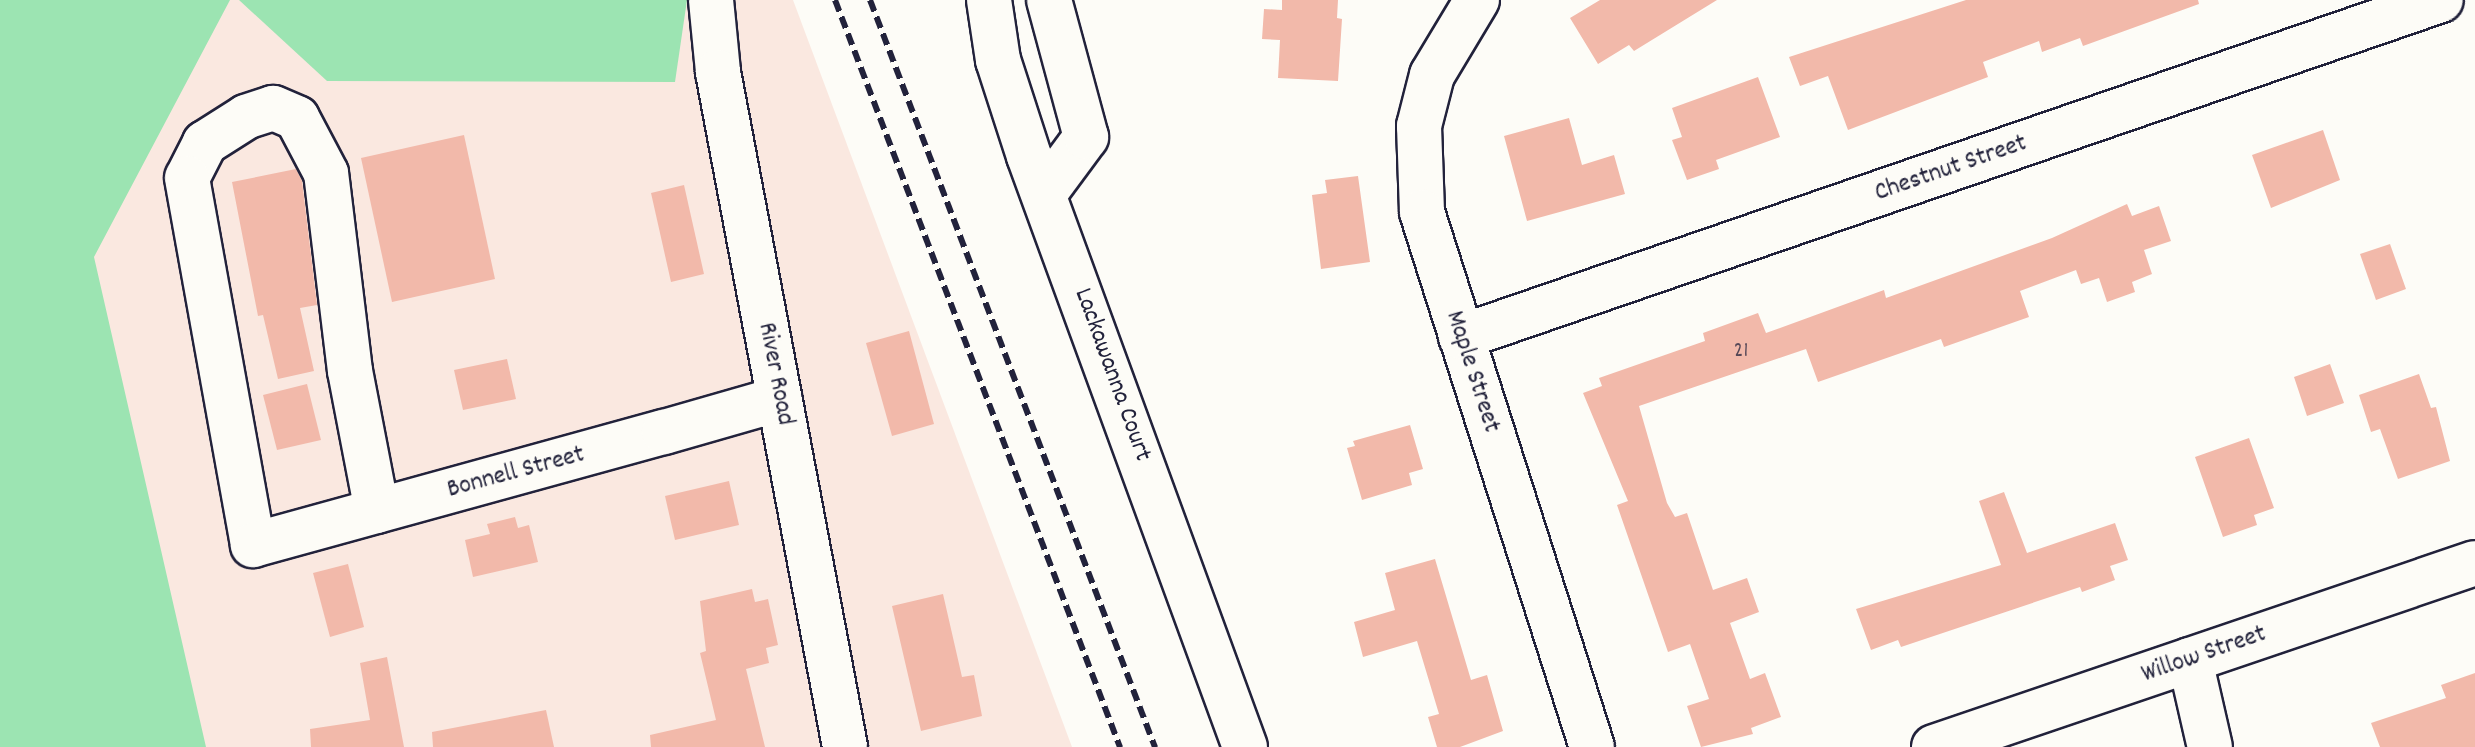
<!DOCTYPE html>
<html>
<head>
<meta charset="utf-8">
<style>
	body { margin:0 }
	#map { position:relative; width:2475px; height:747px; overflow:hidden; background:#fdfcf7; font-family:Dekko,sans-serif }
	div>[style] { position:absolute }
	.built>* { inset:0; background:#fae8e0 }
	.green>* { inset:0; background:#9ce4b2 }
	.building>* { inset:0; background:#f2b9aa }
	.roads { filter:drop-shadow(2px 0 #22223b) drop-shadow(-2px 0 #22223b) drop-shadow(0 2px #22223b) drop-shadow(0 -2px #22223b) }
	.minor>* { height:44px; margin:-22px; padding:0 22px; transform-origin:22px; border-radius:22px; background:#fdfcf7 }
	.rail>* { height:6px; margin-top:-3px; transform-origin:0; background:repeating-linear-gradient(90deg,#22223b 0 12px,transparent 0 18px) }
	span { translate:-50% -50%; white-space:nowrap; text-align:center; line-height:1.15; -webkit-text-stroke:6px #fdfcf7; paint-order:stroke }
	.number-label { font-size:22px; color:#564857 }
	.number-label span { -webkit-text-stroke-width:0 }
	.street-label { font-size:26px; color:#22223b }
</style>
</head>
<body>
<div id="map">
	<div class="built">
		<div style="clip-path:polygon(0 0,793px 0,1072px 747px,17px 747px,0 664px)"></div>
	</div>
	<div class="green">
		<div style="clip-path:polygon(0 0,230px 0,94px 257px,206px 747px,0 747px)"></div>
		<div style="clip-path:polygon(239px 0,687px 0,675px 82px,327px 81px)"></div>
	</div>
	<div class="building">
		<div style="clip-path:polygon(1282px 0,1338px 0,1337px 18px,1342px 19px,1338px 81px,1278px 78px,1280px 40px,1262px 39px,1264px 9px,1282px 10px)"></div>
		<div style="clip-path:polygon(1600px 0,1717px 0,1634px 51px,1629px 45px,1598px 64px,1570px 18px)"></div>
		<div style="clip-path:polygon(1966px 0,2198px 0,2199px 4px,2083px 46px,2080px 38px,2042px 52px,2039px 41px,1983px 62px,1988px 77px,1848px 130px,1828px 76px,1800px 86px,1789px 57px)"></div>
		<div style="clip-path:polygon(1758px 77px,1780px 137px,1716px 160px,1719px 169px,1687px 180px,1672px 140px,1682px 137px,1672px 108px)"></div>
		<div style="clip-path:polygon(1569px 118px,1582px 165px,1614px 155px,1625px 194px,1527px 221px,1504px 136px)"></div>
		<div style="clip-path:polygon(2323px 130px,2340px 180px,2271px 208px,2252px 155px)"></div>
		<div style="clip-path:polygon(464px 135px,495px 279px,392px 302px,361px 158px)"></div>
		<div style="clip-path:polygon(296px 169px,302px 181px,317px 305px,300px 308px,314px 371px,278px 379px,263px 315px,258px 316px,232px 182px)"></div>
		<div style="clip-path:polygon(1358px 176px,1370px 262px,1321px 269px,1312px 195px,1327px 193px,1325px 180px)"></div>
		<div style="clip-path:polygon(684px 185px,704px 274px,671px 282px,651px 193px)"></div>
		<div style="clip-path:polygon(2127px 204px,2132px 216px,2159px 206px,2171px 241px,2144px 250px,2152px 274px,2132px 282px,2135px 292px,2107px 302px,2099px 278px,2081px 284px,2076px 270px,2020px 291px,2029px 317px,1944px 347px,1941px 339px,1818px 382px,1806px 349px,1639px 406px,1667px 503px,1675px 517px,1687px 513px,1713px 590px,1747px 578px,1759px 612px,1730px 623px,1750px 679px,1765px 673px,1781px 717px,1751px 728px,1753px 734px,1701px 747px,1687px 706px,1709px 699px,1690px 644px,1668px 652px,1617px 505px,1628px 501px,1583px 393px,1602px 386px,1599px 378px,1705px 341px,1703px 333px,1758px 313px,1766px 333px,1884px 290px,1886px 298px,2052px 238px)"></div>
		<div style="clip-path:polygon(2390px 244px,2406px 289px,2376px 300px,2360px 254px)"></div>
		<div style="clip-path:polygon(909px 331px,934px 424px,892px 436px,866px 343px)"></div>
		<div style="clip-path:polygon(507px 359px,516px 399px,463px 410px,454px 370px)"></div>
		<div style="clip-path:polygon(2330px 364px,2344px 403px,2307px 416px,2294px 377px)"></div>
		<div style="clip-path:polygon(2419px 374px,2431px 408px,2436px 407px,2450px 461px,2398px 479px,2380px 429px,2371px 432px,2359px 395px)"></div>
		<div style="clip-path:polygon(307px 384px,321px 440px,277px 450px,263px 395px)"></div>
		<div style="clip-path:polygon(1410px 425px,1423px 469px,1409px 473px,1412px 485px,1362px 500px,1347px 448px,1355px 446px,1353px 441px)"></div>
		<div style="clip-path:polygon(2249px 438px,2274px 508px,2254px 515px,2257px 525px,2223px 537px,2195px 457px)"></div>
		<div style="clip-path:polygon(729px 481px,739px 525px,675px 540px,665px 496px)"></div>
		<div style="clip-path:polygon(2004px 492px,2027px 553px,2115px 523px,2128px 560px,2110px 566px,2115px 580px,2082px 592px,2080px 587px,1901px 647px,1898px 640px,1871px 650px,1856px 609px,2001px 565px,1979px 501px)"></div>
		<div style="clip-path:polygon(515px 517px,518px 528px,529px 525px,538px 562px,473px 577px,465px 540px,490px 534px,487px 524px)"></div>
		<div style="clip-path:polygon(1435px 559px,1471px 680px,1487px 675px,1503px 731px,1460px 747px,1437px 747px,1428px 717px,1439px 714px,1417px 641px,1363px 657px,1354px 622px,1395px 610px,1385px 573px)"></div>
		<div style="clip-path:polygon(348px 564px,364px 627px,330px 637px,313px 573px)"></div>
		<div style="clip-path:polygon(752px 589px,755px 602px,768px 599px,778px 645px,766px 648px,769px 663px,746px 669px,765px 747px,651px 747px,650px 735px,716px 720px,700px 653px,706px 651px,700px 601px)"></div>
		<div style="clip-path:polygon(943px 594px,962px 677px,974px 675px,982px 716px,921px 731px,892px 606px)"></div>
		<div style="clip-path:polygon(387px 657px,404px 747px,311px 747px,310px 729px,370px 720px,360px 663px)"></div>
		<div style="clip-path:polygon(2475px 673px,2475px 747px,2380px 747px,2371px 723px,2446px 698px,2441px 685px)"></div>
		<div style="clip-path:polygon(546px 710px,554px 747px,433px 747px,432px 732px)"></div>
	</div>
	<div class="roads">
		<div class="minor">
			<div style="left:711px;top:0;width:72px;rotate:84.4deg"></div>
			<div style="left:718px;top:72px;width:687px;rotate:79.34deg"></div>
			<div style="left:989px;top:0;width:61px;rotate:81.5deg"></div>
			<div style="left:998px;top:60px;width:101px;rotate:72.1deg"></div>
			<div style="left:1029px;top:156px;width:629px;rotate:69.92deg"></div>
			<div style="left:1477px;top:0;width:87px;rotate:121deg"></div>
			<div style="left:1432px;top:75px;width:53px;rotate:104.3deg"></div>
			<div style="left:1419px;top:126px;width:86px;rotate:88deg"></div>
			<div style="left:1422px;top:212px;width:561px;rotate:72.37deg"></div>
			<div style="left:1044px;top:194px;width:71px;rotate:-53.6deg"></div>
			<div style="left:1086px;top:137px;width:142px;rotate:-105.1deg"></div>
			<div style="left:1461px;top:337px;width:1036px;rotate:-18.98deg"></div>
			<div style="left:377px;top:511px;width:143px;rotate:-100.9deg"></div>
			<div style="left:350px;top:371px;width:199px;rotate:-96.9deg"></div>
			<div style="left:326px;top:173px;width:62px;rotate:-117.8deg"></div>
			<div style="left:297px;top:118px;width:26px;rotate:-157deg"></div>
			<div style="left:273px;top:108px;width:28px;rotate:162deg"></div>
			<div style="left:246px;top:117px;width:49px;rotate:147.6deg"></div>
			<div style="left:205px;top:143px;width:39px;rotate:117deg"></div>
			<div style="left:187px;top:178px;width:373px;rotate:79.8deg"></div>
			<div style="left:253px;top:545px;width:426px;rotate:-15.4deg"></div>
			<div style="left:664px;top:432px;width:120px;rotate:-16deg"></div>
			<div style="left:2190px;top:660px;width:89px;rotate:77.1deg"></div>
			<div style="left:1934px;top:747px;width:571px;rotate:-18.78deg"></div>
		</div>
	</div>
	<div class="rail">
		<div style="left:835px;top:0;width:800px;rotate:69.12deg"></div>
		<div style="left:870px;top:0;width:800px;rotate:69.12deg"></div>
	</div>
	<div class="number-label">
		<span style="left:1741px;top:352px">21</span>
	</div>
	<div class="street-label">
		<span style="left:1951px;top:169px;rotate:-19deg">Chestnut Street</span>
		<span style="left:1472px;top:372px;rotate:72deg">Maple Street</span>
		<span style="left:775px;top:374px;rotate:79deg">River Road</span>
		<span style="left:1112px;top:375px;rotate:70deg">Lackawanna Court</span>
		<span style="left:516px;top:473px;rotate:-15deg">Bonnell Street</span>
		<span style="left:2204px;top:655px;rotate:-19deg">Willow Street</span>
	</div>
</div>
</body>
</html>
